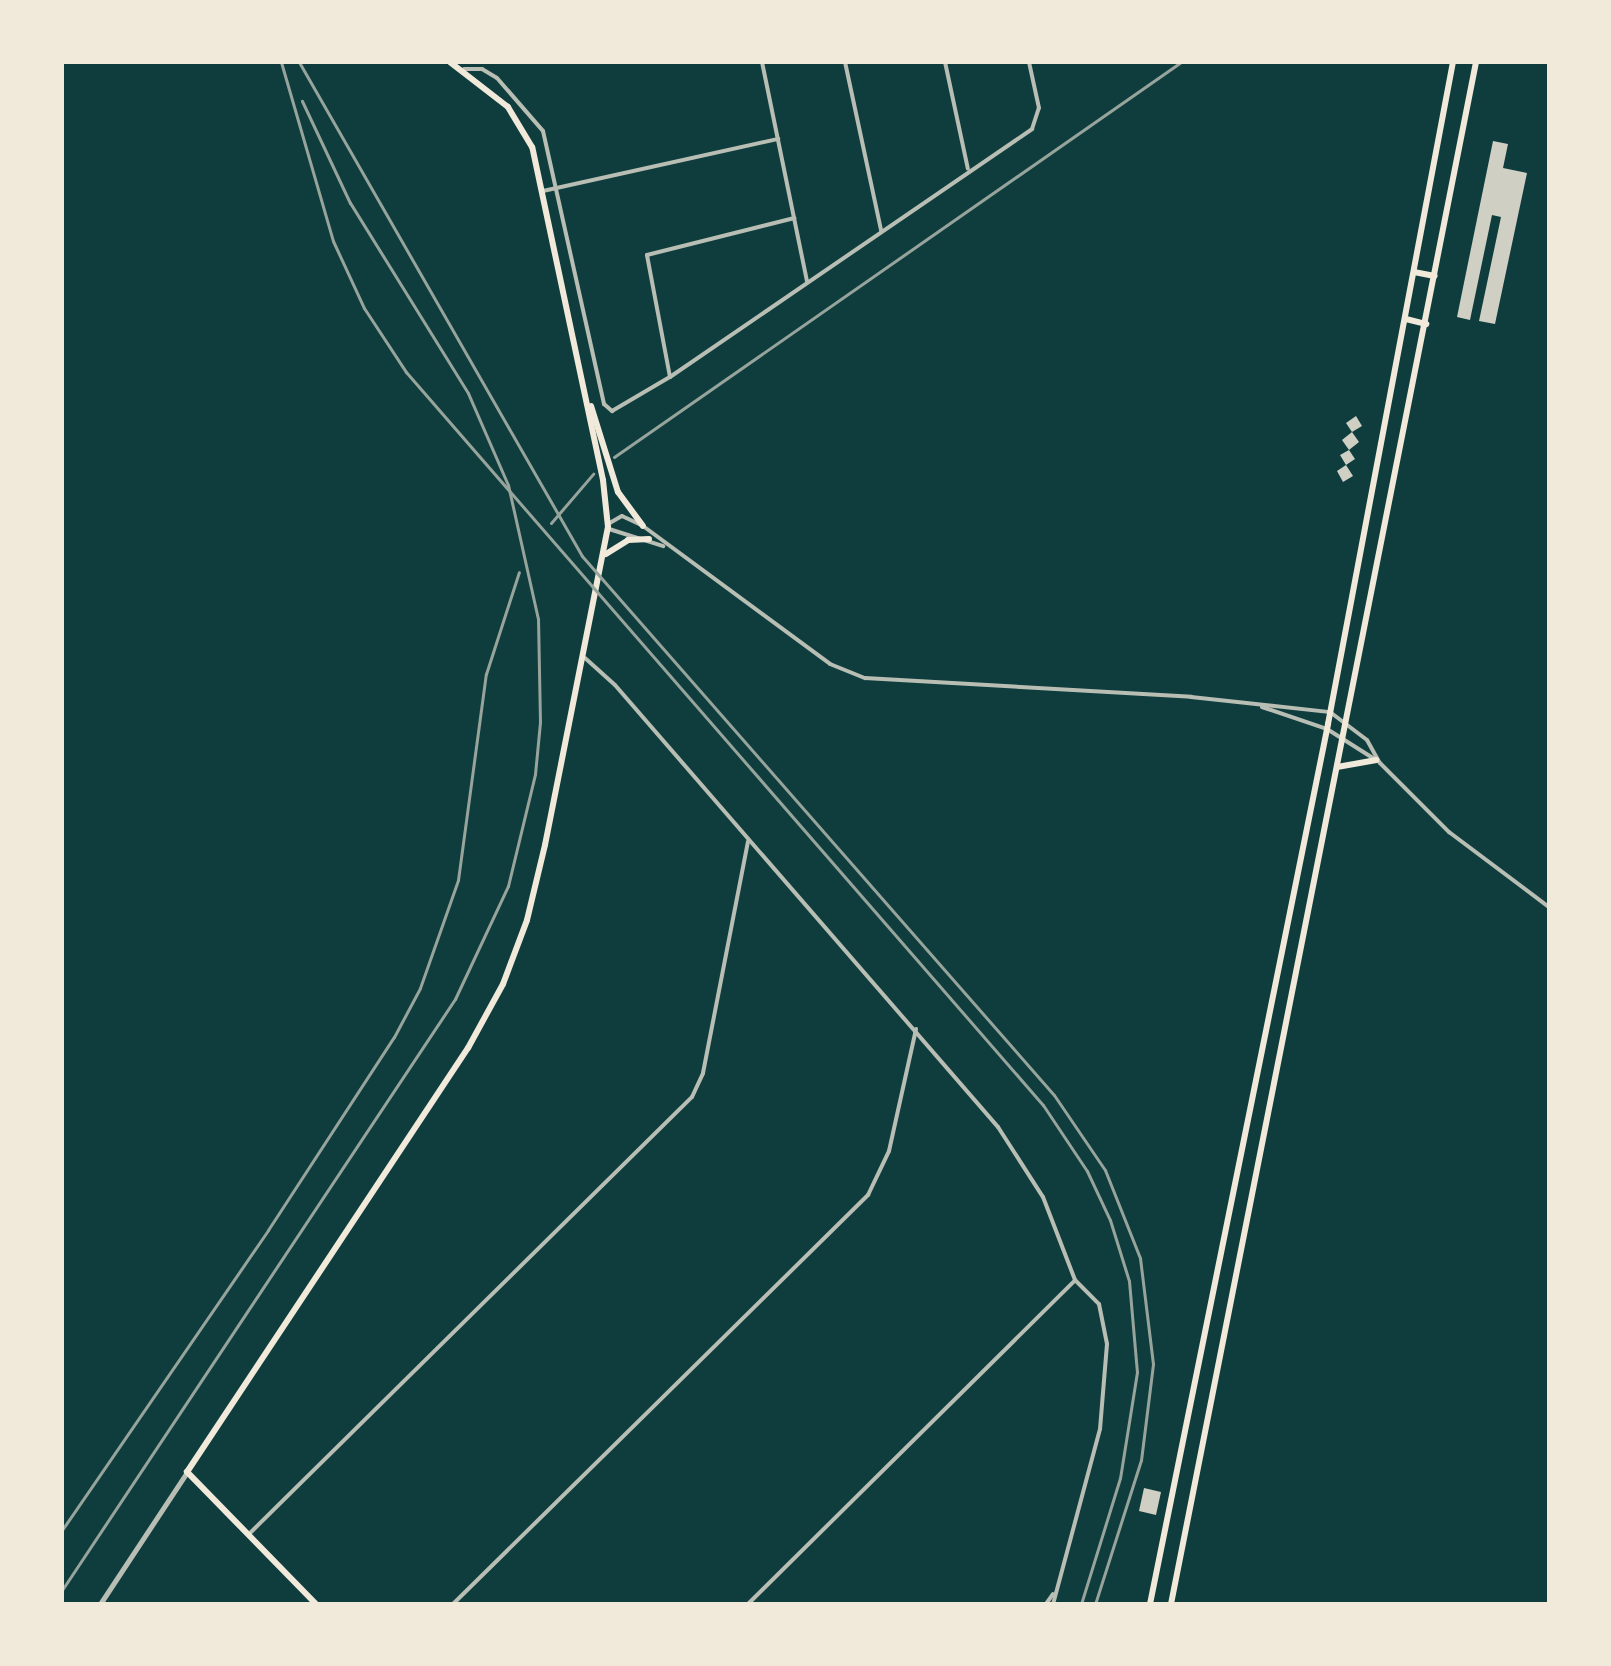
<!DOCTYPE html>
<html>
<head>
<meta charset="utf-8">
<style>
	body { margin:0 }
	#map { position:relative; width:1611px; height:1666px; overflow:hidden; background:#0f3d3e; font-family:"PT Sans Narrow",sans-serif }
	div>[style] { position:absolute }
	.building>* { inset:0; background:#cfcfc3 }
	.minor>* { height:4px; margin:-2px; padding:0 2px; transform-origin:2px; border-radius:2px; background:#b8beb3 }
	.tertiary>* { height:5px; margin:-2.5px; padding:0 2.5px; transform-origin:2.5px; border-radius:2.5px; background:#b8beb3 }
	.primary>* { height:6px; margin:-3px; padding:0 3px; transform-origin:3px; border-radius:3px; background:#f1e9da }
	.rail>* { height:3px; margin:-1.5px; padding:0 1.5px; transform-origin:1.5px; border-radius:1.5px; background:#97a49c }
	span { translate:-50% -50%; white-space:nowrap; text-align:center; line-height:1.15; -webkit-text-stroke:8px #f1e9da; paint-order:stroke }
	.frame { position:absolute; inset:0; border:64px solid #f1e9da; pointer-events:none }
</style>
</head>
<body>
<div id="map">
	<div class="building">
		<div style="clip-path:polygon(1493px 141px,1508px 144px,1503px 168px,1527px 173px,1495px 324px,1479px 321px,1501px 217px,1492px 215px,1470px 320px,1457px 317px)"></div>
		<div style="clip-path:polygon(1356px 416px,1362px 426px,1352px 432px,1346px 423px)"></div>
		<div style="clip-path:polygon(1352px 432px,1359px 442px,1349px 450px,1342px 440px)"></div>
		<div style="clip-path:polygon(1349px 450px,1355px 459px,1346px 465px,1340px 455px)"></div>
		<div style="clip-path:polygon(1346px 465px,1353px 476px,1343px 482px,1337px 471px)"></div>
		<div style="clip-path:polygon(1144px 1488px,1161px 1492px,1156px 1515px,1139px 1511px)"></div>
	</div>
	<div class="minor">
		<div style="left:762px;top:62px;width:225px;rotate:78.4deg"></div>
		<div style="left:845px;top:62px;width:172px;rotate:77.9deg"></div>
		<div style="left:945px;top:62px;width:109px;rotate:77.9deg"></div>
		<div style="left:464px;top:69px;width:18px"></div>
		<div style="left:482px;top:69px;width:17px;rotate:31deg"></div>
		<div style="left:497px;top:78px;width:70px;rotate:49deg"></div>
		<div style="left:543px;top:131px;width:280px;rotate:77.4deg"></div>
		<div style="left:604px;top:404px;width:11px;rotate:41deg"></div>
		<div style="left:612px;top:411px;width:67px;rotate:-30.4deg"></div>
		<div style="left:670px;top:377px;width:439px;rotate:-34.4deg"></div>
		<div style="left:1032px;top:129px;width:22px;rotate:-72deg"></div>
		<div style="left:1039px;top:108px;width:47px;rotate:-102.3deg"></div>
		<div style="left:543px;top:191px;width:241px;rotate:-12.5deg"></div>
		<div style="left:670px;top:377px;width:124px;rotate:-100.7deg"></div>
		<div style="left:647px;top:255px;width:152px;rotate:-14.1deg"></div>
		<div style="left:608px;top:524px;width:16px;rotate:-30deg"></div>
		<div style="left:622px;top:516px;width:23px;rotate:25deg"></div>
		<div style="left:643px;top:526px;width:232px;rotate:36.4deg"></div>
		<div style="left:830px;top:664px;width:38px;rotate:22deg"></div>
		<div style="left:865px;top:678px;width:327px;rotate:3.3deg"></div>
		<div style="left:1191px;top:697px;width:140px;rotate:6.2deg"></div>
		<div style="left:1330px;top:712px;width:46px;rotate:37.1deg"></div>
		<div style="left:1367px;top:740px;width:26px;rotate:61deg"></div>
		<div style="left:1380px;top:763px;width:98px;rotate:45deg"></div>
		<div style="left:1449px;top:832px;width:125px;rotate:36.9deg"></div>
		<div style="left:609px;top:529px;width:57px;rotate:17.5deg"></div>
		<div style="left:585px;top:658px;width:40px;rotate:42deg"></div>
		<div style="left:615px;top:685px;width:585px;rotate:49.09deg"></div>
		<div style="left:998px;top:1127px;width:83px;rotate:57.3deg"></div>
		<div style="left:1043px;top:1197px;width:89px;rotate:68.9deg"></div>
		<div style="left:1075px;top:1280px;width:34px;rotate:45deg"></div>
		<div style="left:1099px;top:1304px;width:41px;rotate:78.7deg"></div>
		<div style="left:1107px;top:1344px;width:85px;rotate:94.7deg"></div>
		<div style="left:1100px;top:1429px;width:181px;rotate:105deg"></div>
		<div style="left:1262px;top:707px;width:69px;rotate:18.7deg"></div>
		<div style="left:1327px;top:729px;width:58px;rotate:32.3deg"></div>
		<div style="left:249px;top:1534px;width:622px;rotate:-44.61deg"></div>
		<div style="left:692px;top:1097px;width:26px;rotate:-65deg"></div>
		<div style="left:703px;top:1073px;width:236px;rotate:-79deg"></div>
		<div style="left:453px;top:1604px;width:583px;rotate:-44.58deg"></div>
		<div style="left:868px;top:1195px;width:49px;rotate:-64.5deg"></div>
		<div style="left:889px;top:1151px;width:125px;rotate:-77.5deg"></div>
		<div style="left:748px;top:1604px;width:460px;rotate:-44.7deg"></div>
		<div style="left:1046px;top:1604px;width:12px;rotate:-55deg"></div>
	</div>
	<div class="tertiary">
		<div style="left:100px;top:1604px;width:158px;rotate:-56.6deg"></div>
	</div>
	<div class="primary">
		<div style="left:1414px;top:272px;width:21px;rotate:11deg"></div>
		<div style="left:1406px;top:319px;width:21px;rotate:14deg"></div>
		<div style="left:591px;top:406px;width:90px;rotate:72.6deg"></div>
		<div style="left:618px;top:492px;width:42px;rotate:53.7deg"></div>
		<div style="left:606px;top:554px;width:26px;rotate:-32deg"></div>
		<div style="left:628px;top:540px;width:21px;rotate:-3deg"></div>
		<div style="left:1337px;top:767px;width:40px;rotate:-10deg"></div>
		<div style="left:316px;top:1604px;width:185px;rotate:-134.3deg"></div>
		<div style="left:187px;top:1472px;width:509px;rotate:-56.47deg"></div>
		<div style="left:468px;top:1048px;width:73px;rotate:-61.3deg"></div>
		<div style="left:503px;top:984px;width:68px;rotate:-69.4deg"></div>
		<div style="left:527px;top:920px;width:77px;rotate:-76.5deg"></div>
		<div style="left:545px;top:845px;width:324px;rotate:-78.8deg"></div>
		<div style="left:608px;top:527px;width:47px;rotate:-96.1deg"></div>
		<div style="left:603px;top:480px;width:340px;rotate:-102deg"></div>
		<div style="left:532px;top:147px;width:47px;rotate:-121deg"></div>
		<div style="left:508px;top:107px;width:73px;rotate:-142.2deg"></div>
		<div style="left:1150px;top:1604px;width:898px;rotate:-78.56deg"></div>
		<div style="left:1328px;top:724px;width:674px;rotate:-79.31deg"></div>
		<div style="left:1171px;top:1604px;width:1572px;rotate:-78.81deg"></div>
	</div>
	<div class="rail">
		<div style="left:281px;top:62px;width:186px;rotate:73.8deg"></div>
		<div style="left:333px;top:241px;width:74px;rotate:65.2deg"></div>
		<div style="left:364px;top:308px;width:77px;rotate:56.7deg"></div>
		<div style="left:406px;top:372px;width:971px;rotate:49.01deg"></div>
		<div style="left:1043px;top:1105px;width:79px;rotate:56.3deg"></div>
		<div style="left:1087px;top:1171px;width:54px;rotate:64.9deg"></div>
		<div style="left:1110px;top:1220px;width:64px;rotate:72.7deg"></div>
		<div style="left:1129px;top:1281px;width:91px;rotate:85deg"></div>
		<div style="left:1137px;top:1372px;width:107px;rotate:99.1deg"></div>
		<div style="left:1120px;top:1478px;width:132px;rotate:107.2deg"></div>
		<div style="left:299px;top:62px;width:569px;rotate:60.19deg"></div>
		<div style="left:582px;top:556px;width:716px;rotate:48.79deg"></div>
		<div style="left:1054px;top:1095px;width:91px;rotate:55.8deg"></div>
		<div style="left:1105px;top:1170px;width:95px;rotate:68.3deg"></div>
		<div style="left:1140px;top:1258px;width:107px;rotate:83deg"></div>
		<div style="left:1153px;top:1364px;width:97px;rotate:97.1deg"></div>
		<div style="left:1141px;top:1460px;width:151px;rotate:107.7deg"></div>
		<div style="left:614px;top:457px;width:691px;rotate:-34.86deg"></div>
		<div style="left:551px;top:523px;width:65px;rotate:-49.4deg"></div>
		<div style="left:62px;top:1530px;width:364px;rotate:-55.5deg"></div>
		<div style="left:268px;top:1230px;width:230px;rotate:-56.9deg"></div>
		<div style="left:394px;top:1037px;width:55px;rotate:-62deg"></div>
		<div style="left:420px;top:988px;width:114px;rotate:-70.6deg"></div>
		<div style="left:458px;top:880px;width:208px;rotate:-82.3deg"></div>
		<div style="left:486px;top:674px;width:107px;rotate:-72.1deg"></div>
		<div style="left:62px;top:1590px;width:710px;rotate:-56.38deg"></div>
		<div style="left:455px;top:999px;width:125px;rotate:-64.9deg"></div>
		<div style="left:508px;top:886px;width:115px;rotate:-76.4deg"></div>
		<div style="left:535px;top:774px;width:52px;rotate:-84.5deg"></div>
		<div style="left:540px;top:722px;width:103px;rotate:-91.1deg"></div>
		<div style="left:538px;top:619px;width:137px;rotate:-102.6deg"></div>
		<div style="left:508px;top:485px;width:100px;rotate:-113.5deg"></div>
		<div style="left:468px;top:393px;width:224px;rotate:-121.8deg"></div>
		<div style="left:350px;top:203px;width:113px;rotate:-115.2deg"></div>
	</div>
	<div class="frame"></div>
</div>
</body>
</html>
